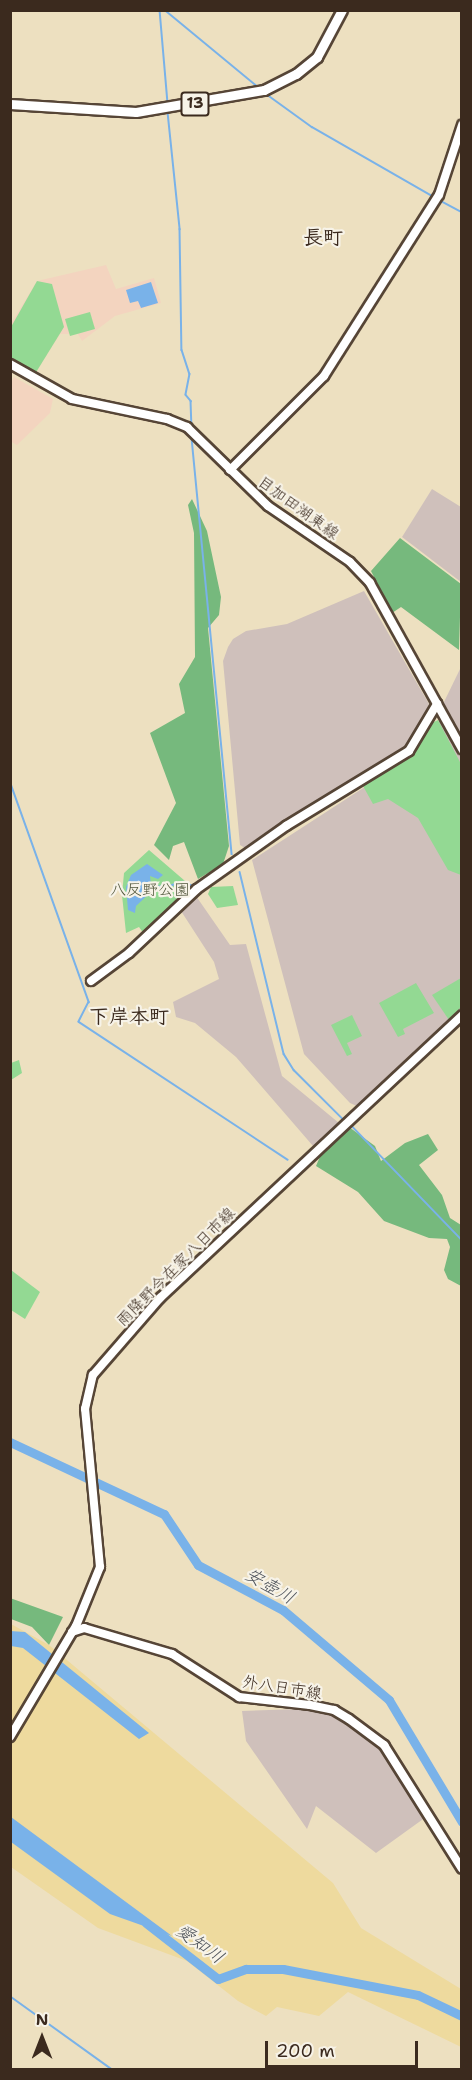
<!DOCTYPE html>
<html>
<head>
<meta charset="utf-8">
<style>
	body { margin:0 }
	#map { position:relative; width:472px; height:2080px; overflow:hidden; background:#ede0c0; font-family:"Shantell Sans","Klee One",sans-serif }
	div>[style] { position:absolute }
	.built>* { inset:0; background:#f3d4bf }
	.industrial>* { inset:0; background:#cfc0bb }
	.green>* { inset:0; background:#93d993 }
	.forest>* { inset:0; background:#76b97d }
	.sand>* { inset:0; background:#eeda9e }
	.water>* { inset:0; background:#79b2e9 }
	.stream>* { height:1.5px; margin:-0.75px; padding:0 0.75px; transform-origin:0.75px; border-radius:0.75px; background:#79b2e9 }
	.river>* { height:9px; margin:-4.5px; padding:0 4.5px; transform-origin:4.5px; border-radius:4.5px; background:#79b2e9 }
	.roads { filter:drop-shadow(2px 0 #564536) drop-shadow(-2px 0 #564536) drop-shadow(0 2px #564536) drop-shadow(0 -2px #564536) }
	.secondary>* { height:8px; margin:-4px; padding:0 4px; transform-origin:4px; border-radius:4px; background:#fff }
	.primary>* { height:9px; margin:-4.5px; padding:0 4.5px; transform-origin:4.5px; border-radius:4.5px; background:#fff }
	span { translate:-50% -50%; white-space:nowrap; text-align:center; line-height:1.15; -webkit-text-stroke:4.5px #f7f3e8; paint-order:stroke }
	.shield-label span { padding:2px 4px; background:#f7f3e8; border:2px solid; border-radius:4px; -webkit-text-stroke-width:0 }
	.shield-label { font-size:15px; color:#3b2a1e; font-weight:700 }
	.street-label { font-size:16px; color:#3b2a1e }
	.park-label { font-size:16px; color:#51563b }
	.water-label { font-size:18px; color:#4e535b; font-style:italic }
	.quarter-label { font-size:20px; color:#3b2a1e; font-weight:700 }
	.frame { position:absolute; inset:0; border:12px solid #3b2a1e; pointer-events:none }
	.north { position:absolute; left:12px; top:2008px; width:60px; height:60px; -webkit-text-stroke:4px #f7f3e8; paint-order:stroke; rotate:0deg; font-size:16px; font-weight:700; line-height:24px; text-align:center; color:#3b2a1e }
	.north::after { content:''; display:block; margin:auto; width:21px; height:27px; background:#3b2a1e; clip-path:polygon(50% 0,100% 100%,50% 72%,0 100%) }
	.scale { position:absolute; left:265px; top:2041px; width:153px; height:27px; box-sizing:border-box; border:3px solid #3b2a1e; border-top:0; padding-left:8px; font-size:18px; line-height:21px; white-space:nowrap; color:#3b2a1e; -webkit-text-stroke:4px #f7f3e8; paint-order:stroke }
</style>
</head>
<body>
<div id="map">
	<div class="built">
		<div style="clip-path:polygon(106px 265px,116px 289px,154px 278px,161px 303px,115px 316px,82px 341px,78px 334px,60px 334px,34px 375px,11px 359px,10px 325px,37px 281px)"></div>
		<div style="clip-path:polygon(14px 377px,53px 399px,50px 413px,17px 445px,10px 441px,11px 383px)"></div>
	</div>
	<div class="industrial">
		<div style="clip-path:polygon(432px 489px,461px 507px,461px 582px,402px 537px)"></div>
		<div style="clip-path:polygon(364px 591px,429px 704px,417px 732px,404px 748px,245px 848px,240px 845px,223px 661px,228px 647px,233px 639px,246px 631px,287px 624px)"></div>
		<div style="clip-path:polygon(461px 667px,461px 737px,443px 704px)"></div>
		<div style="clip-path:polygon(440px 719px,461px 758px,461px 1009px,359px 1107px,350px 1103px,304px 1054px,252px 860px,428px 746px)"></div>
		<div style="clip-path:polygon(196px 896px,230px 945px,246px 944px,282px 1076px,339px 1123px,313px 1146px,236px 1057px,195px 1023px,176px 1017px,173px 1002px,219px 979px,214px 962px,181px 911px)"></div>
		<div style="clip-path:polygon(300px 1709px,332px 1715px,380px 1748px,426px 1817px,376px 1853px,316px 1806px,307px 1829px,246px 1741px,242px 1711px)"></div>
	</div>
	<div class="green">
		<div style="clip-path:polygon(37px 281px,52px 284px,64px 327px,35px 374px,11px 358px,11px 327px)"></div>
		<div style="clip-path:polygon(90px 312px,95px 329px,70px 336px,65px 319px)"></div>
		<div style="clip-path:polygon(438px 720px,461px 764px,461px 875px,448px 870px,418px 818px,388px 799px,373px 804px,363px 786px,416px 750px,432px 723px)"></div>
		<div style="clip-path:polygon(149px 850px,192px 887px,144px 934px,139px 927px,126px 933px,122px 895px,124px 873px)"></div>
		<div style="clip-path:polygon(233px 886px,238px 905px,217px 908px,208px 894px,211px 887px)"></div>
		<div style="clip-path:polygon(461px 978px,461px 1007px,449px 1020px,432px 995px)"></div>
		<div style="clip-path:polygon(416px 983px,434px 1013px,403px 1029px,405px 1034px,398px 1037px,379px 1003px)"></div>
		<div style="clip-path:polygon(352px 1015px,362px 1036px,347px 1043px,352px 1054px,347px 1056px,331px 1025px)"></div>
		<div style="clip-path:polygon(19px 1060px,22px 1073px,11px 1080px,11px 1063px)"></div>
		<div style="clip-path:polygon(11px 1270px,40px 1292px,25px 1319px,11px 1310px)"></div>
	</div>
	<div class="forest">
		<div style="clip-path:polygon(192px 499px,207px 531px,221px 597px,219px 615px,208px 628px,229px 846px,223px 864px,198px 879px,184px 842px,173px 846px,169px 860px,154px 845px,176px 803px,150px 733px,185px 713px,179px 684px,195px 657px,194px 533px,188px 505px)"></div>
		<div style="clip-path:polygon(400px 538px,461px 584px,459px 650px,401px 607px,392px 613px,371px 571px)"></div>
		<div style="clip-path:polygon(349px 1127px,375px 1146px,381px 1161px,405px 1143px,428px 1134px,438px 1150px,419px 1165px,442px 1195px,450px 1218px,461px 1225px,461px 1286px,448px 1279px,444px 1270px,450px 1247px,447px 1239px,429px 1238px,384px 1221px,358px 1192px,316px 1166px,324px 1147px)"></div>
		<div style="clip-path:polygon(10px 1598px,63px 1617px,49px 1645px,32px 1627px,11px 1619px)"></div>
	</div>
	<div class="sand">
		<div style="clip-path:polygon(11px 1624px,49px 1645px,333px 1883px,361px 1928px,461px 1989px,461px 2047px,348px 1992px,319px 2016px,277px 2007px,266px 2016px,238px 2001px,187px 1961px,98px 1928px,11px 1867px)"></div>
	</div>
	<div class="water">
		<div style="clip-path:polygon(151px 282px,158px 303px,141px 308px,138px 301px,130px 303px,126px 290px)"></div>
		<div style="clip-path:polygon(147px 864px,163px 875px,158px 879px,150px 876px,151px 886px,170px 885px,165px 891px,153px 890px,136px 906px,135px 913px,128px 910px,126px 887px,131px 875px)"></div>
		<div style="clip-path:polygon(10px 1631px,25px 1632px,149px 1733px,139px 1739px,23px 1648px,11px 1646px)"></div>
		<div style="clip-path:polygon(11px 1817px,172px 1936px,110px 1914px,11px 1842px)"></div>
	</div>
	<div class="stream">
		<div style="left:160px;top:10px;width:94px;rotate:85.1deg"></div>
		<div style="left:165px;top:10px;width:119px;rotate:39.6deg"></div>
		<div style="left:265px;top:93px;width:58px;rotate:35.9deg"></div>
		<div style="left:312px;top:127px;width:141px;rotate:29.8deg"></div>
		<div style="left:168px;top:112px;width:118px;rotate:84.1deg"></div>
		<div style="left:180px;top:229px;width:121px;rotate:89.1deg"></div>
		<div style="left:182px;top:350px;width:25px;rotate:72deg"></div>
		<div style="left:190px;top:374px;width:21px;rotate:101deg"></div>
		<div style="left:186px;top:395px;width:8px;rotate:50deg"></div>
		<div style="left:191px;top:401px;width:26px;rotate:88deg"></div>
		<div style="left:439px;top:200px;width:26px;rotate:28deg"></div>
		<div style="left:192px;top:438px;width:418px;rotate:84.5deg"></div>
		<div style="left:10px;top:781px;width:235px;rotate:70.3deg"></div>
		<div style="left:89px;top:1002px;width:22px;rotate:117deg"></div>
		<div style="left:79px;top:1022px;width:250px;rotate:33.4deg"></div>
		<div style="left:240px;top:872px;width:187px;rotate:76.4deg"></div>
		<div style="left:284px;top:1054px;width:19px;rotate:58deg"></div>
		<div style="left:294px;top:1070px;width:74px;rotate:45deg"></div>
		<div style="left:168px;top:887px;width:10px;rotate:-24deg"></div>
		<div style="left:177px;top:883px;width:14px;rotate:8deg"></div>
		<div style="left:350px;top:1124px;width:161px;rotate:46deg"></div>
		<div style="left:10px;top:1996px;width:127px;rotate:35.7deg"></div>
	</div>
	<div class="river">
		<div style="left:10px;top:1442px;width:170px;rotate:25.1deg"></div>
		<div style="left:164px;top:1514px;width:61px;rotate:56.3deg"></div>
		<div style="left:198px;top:1565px;width:96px;rotate:27.9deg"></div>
		<div style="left:283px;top:1610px;width:139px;rotate:40.3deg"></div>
		<div style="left:389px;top:1700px;width:142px;rotate:59.1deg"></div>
		<div style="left:146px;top:1923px;width:91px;rotate:37.9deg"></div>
		<div style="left:218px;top:1979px;width:30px;rotate:-20deg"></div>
		<div style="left:246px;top:1969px;width:37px"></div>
		<div style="left:283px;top:1969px;width:137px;rotate:10.9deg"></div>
		<div style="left:418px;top:1995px;width:49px;rotate:25.5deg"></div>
	</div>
	<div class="roads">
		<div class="secondary">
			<div style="left:10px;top:364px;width:71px;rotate:29.4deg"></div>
			<div style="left:72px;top:399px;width:97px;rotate:11.9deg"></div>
			<div style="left:167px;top:419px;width:22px;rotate:22deg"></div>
			<div style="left:187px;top:427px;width:113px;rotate:44.3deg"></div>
			<div style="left:268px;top:506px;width:99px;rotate:34.3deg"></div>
			<div style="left:350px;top:562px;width:29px;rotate:46deg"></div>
			<div style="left:370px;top:583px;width:190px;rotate:61deg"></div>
			<div style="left:230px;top:470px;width:133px;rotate:-45deg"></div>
			<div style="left:324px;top:376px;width:214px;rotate:-57.6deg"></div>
			<div style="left:439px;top:195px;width:74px;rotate:-71.8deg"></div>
			<div style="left:91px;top:981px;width:47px;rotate:-36.4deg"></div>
			<div style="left:129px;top:953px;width:93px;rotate:-43.3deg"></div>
			<div style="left:197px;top:889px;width:109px;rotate:-35.3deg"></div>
			<div style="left:286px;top:826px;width:144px;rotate:-31.4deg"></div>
			<div style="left:409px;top:751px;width:55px;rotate:-59.2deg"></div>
			<div style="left:72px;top:1632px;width:13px;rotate:-18deg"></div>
			<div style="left:84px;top:1628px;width:92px;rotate:16.5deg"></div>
			<div style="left:172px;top:1654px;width:80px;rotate:32.7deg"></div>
			<div style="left:239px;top:1697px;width:71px;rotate:6.4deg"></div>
			<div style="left:310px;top:1705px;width:25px;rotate:12deg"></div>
			<div style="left:334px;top:1710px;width:17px;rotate:31deg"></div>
			<div style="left:349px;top:1719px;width:44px;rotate:36.6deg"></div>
			<div style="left:384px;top:1745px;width:146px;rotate:57.8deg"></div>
			<div style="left:10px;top:1737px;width:129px;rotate:-59.3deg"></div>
			<div style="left:76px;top:1626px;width:64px;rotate:-67.9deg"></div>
			<div style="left:100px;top:1567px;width:159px;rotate:-95.4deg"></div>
			<div style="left:85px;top:1409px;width:35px;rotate:-77deg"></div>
			<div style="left:93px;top:1375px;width:102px;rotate:-49deg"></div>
			<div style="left:160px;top:1298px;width:414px;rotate:-43.1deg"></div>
		</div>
		<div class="primary">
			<div style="left:10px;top:104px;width:126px;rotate:3.6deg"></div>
			<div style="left:136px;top:112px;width:130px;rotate:-9.8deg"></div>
			<div style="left:264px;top:90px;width:36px;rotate:-27deg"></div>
			<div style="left:296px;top:74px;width:27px;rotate:-39deg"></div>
			<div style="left:317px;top:57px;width:53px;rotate:-62deg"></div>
		</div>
	</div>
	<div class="shield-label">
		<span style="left:195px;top:104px">13</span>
	</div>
	<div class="street-label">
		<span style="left:298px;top:508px;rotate:36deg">目加田湖東線</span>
		<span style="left:176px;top:1267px;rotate:-45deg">雨降野今在家八日市線</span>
		<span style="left:282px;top:1688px;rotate:9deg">外八日市線</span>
	</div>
	<div class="park-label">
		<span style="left:150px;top:890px">八反野公園</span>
	</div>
	<div class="water-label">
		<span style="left:270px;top:1586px;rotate:30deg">安壺川</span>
		<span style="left:200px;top:1944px;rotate:36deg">愛知川</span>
	</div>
	<div class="quarter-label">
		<span style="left:323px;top:237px">長町</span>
		<span style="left:129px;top:1016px">下岸本町</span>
	</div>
	<div class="frame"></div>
	<div class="north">N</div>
	<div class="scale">200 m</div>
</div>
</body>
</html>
